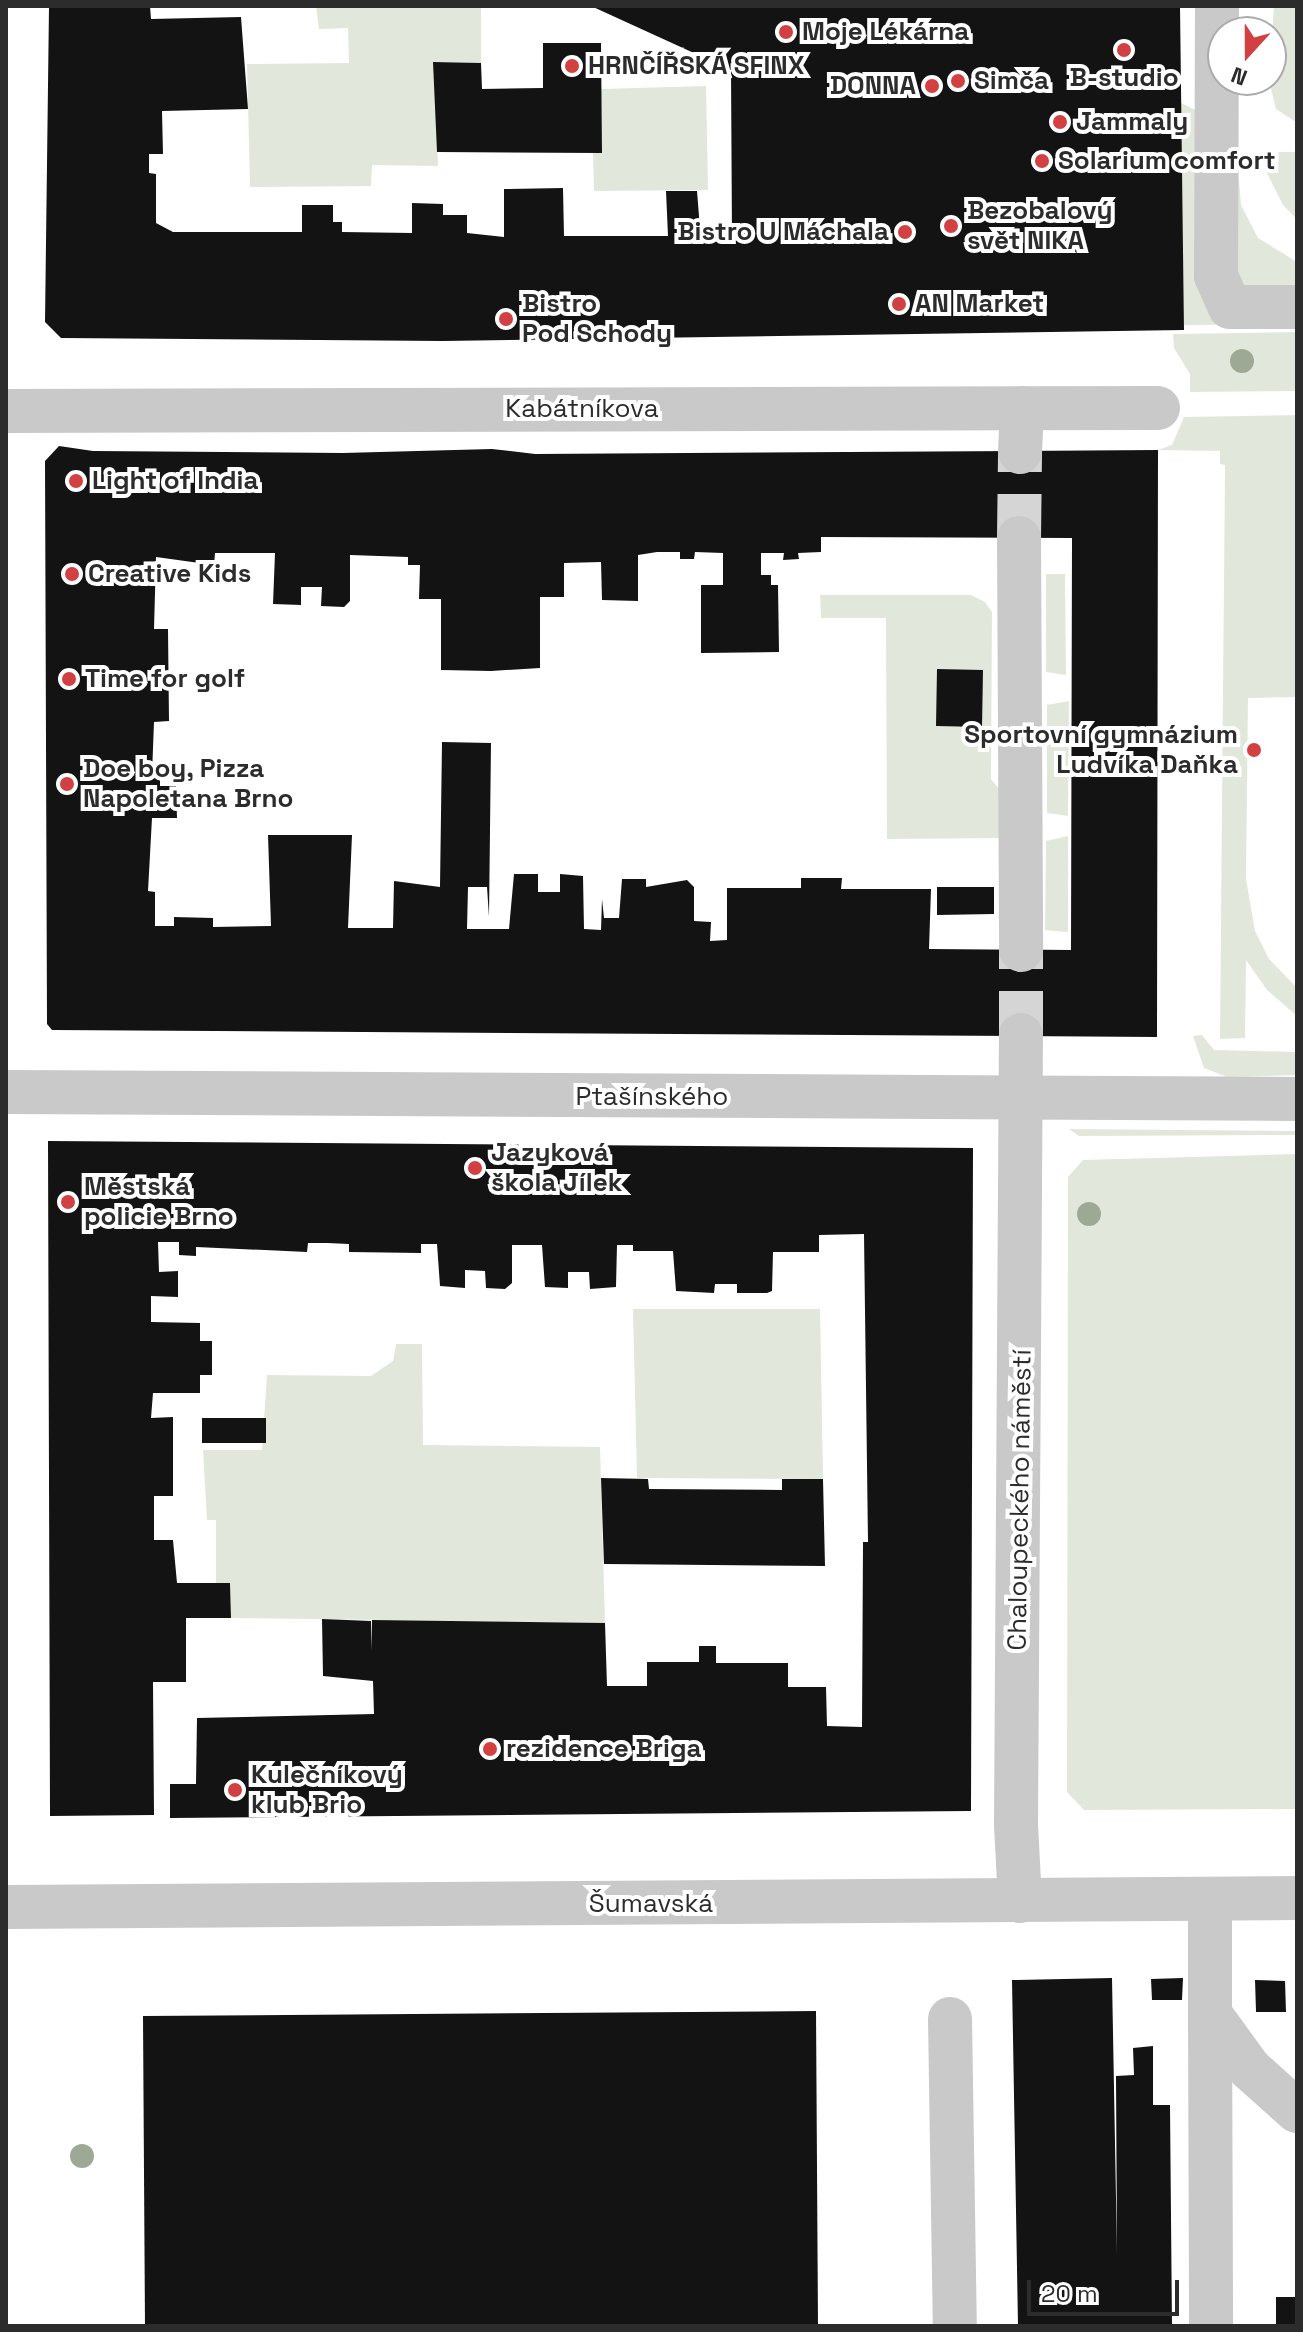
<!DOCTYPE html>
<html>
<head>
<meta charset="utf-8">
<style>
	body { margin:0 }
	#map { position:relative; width:1303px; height:2332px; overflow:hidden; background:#fff; font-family:"Space Grotesk",sans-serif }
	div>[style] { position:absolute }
	.green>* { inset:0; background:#e1e8db }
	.building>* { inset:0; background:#131313 }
	.minor-tunnel>* { height:44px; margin-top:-22px; transform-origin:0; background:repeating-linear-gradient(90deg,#d5d5d5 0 44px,transparent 0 66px) }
	.minor>* { height:44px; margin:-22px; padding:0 22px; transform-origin:22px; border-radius:22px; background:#c9c9c9 }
	.trees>* { width:24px; height:24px; margin:-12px; border-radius:50%; background:#9ea995 }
	.dots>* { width:22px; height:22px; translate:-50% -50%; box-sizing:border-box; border:4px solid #fff; border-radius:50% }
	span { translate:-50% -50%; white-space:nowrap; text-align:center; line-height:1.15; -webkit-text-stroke:8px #fff; paint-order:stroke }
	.poi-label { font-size:26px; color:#2c2c2c; font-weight:700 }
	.left { translate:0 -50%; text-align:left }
	.right { translate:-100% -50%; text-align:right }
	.street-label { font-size:26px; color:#2c2c2c }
	.frame { position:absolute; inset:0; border:8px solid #2c2c2c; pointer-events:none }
	.north { position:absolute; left:1207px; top:16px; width:80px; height:80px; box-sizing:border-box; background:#fff; border:2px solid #ababab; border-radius:50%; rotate:201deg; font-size:22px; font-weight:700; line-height:32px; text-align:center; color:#2c2c2c }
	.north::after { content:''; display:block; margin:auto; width:28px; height:36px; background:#d24042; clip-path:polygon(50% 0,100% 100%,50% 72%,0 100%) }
	.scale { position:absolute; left:1027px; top:2280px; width:152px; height:36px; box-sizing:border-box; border:4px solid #2c2c2c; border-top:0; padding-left:10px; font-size:24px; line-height:28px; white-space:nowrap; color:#2c2c2c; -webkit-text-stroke:6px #fff; paint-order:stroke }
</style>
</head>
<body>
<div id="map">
	<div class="green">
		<div style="clip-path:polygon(316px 6px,481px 6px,481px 63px,434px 62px,438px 166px,372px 165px,371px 186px,250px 187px,247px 64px,349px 63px,348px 28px,319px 29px)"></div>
		<div style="clip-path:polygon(1274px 6px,1297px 6px,1297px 123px,1276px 109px,1269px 80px)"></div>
		<div style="clip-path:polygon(706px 86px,708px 190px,594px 191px,593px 153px,602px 152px,601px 89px)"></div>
		<div style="clip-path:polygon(1181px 103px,1235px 129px,1241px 205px,1258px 238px,1297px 262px,1297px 324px,1184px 325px)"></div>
		<div style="clip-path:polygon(1273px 152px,1297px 152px,1297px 219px,1283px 205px,1266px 171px)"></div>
		<div style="clip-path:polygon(1297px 332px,1297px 391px,1190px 392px,1190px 374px,1174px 348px,1173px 334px)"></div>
		<div style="clip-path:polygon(1297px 415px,1297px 697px,1248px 698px,1246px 879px,1255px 931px,1269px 959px,1297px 988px,1297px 1016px,1267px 990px,1246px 960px,1245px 1038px,1220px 1039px,1225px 465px,1220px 464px,1220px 451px,1158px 450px,1172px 445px,1184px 417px)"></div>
		<div style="clip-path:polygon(1046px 574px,1065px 574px,1066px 675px,1046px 672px)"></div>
		<div style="clip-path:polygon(820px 595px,971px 595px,985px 602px,992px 612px,991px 779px,1008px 800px,1008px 838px,887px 839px,886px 618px,821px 618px)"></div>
		<div style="clip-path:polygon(1069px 701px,1068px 816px,1047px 813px,1047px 705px)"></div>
		<div style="clip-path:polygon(1068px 836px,1068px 932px,1045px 930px,1046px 841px)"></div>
		<div style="clip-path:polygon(1202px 1035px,1214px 1050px,1297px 1052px,1297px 1075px,1227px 1077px,1204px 1068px,1193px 1036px)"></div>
		<div style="clip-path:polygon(1069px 1129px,1297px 1131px,1297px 1135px,1079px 1136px)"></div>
		<div style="clip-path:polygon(1297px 1154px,1297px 1809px,1084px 1810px,1067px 1792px,1068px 1177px,1083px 1160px)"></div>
		<div style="clip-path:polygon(633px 1309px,820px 1309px,823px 1479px,637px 1478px)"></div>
		<div style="clip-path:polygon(396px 1344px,422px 1344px,423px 1445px,600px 1447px,605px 1623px,231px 1618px,230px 1583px,216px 1583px,216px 1520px,207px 1520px,203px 1450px,262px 1450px,267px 1375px,371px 1376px,393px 1361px)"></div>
	</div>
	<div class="building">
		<div style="clip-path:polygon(49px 6px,150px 6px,151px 19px,241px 17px,248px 109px,162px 111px,163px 154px,149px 154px,149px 173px,156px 174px,156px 223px,173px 232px,302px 232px,302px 205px,333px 205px,333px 222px,342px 222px,342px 232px,412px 233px,412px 203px,443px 204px,443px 215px,467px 215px,467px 233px,504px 237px,504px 189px,563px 188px,564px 236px,668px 236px,666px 191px,697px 191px,701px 241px,720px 241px,732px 240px,731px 70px,591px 6px,1180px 6px,1184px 330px,443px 341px,61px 338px,45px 322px)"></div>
		<div style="clip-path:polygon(543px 43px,601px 43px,602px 153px,437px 152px,433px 62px,481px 63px,482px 89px,543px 88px)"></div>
		<div style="clip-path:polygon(evenodd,59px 446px,93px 451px,343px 453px,492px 449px,535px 454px,1158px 450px,1157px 1037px,52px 1030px,47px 1024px,45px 461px,59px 446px,821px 537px,1072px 538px,1071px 950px,929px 949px,931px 889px,841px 889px,842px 878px,801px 878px,801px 888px,727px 888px,727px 940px,710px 941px,711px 922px,694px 921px,694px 887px,687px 880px,646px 887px,646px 879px,622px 879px,619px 918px,604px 918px,602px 899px,601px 930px,584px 929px,583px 876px,560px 874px,560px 892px,538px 892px,538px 874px,514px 874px,509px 929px,467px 929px,468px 887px,487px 887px,489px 917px,491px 743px,442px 742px,440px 887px,394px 881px,393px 928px,348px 928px,352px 835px,268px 835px,271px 926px,213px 927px,213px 918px,174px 917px,174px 926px,155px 926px,155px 892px,148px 891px,152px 818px,177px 818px,176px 786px,160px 786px,160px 775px,152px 775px,154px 722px,169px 721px,168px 629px,154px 629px,156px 557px,214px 565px,215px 553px,275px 553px,273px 604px,301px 605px,301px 587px,322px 587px,321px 606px,344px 607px,350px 601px,350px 555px,408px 557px,408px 565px,420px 565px,419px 599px,441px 599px,441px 670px,491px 671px,540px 668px,540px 597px,564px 597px,564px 563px,601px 562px,602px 600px,638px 601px,638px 555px,657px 552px,680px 552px,680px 559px,694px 559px,695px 552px,723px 553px,723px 585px,701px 585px,701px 653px,779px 652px,778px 585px,771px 585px,771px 575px,761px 575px,761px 553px,784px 553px,783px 560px,799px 559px,798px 553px,821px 552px,821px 537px)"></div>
		<div style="clip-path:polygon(937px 669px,983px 670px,982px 727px,936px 726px)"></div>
		<div style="clip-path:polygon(937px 887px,994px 887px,994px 914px,937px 915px)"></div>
		<div style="clip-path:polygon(48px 1141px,973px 1148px,971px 1811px,170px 1818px,170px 1784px,196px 1784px,197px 1718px,374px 1714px,373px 1681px,323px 1676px,322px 1619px,371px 1621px,372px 1651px,372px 1620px,605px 1623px,607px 1686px,647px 1686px,647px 1662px,699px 1662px,699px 1646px,716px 1646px,716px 1663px,788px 1663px,788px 1687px,826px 1687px,827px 1726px,862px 1727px,863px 1542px,868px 1542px,864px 1234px,819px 1235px,819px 1252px,773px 1252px,772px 1291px,767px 1293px,737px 1293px,737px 1284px,715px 1284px,714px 1293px,676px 1291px,673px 1251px,633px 1251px,633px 1245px,617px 1245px,616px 1287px,590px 1289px,589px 1272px,568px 1272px,568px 1288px,545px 1287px,542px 1245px,512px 1245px,512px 1283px,505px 1289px,486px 1288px,485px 1271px,465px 1270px,465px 1288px,440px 1286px,437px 1244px,421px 1244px,421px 1253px,349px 1252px,349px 1244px,327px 1243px,308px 1243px,307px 1252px,196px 1247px,196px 1256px,179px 1255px,179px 1242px,158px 1242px,159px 1272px,178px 1271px,178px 1297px,151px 1296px,151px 1322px,200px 1323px,200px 1341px,212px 1341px,212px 1375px,200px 1375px,200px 1393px,153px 1393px,151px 1418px,173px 1417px,173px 1496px,154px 1496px,154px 1540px,173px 1540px,177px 1583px,230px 1583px,231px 1618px,186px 1618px,186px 1682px,153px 1682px,154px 1815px,50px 1816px)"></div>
		<div style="clip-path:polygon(202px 1418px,266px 1418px,266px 1443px,202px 1443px)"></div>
		<div style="clip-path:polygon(601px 1478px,648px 1479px,649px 1489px,782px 1490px,782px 1479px,823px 1479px,825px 1566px,604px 1564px)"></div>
		<div style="clip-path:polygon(1112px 1978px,1117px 2253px,1116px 2076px,1134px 2075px,1133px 2048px,1153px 2046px,1153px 2105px,1170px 2105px,1172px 2326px,1018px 2326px,1012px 1980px)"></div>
		<div style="clip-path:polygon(1183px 1978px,1182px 2000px,1152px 2000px,1151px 1979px)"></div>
		<div style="clip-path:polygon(1255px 1980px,1285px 1981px,1286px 2012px,1256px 2012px)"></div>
		<div style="clip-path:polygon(816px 2011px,818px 2326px,145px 2326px,143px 2016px)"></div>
		<div style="clip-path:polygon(1276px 2297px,1297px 2297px,1297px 2326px,1276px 2326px)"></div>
	</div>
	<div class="minor-tunnel">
		<div style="left:1019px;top:538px;width:86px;rotate:-89.3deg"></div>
		<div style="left:1021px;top:1035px;width:85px;rotate:-90deg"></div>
	</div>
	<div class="minor">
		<div style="left:1217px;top:6px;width:270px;rotate:90.2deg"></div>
		<div style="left:1216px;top:276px;width:34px;rotate:66deg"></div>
		<div style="left:1230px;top:307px;width:67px"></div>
		<div style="left:6px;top:411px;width:1152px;rotate:-0.15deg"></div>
		<div style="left:1020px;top:452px;width:44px;rotate:-87.4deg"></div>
		<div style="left:1019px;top:538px;width:412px;rotate:89.7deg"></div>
		<div style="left:6px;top:1092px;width:1291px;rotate:0.31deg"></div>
		<div style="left:1210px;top:1899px;width:115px;rotate:90deg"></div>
		<div style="left:1210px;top:2014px;width:68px;rotate:54deg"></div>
		<div style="left:1250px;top:2069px;width:63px;rotate:41.8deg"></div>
		<div style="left:1020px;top:1901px;width:77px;rotate:-93deg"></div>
		<div style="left:1016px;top:1824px;width:789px;rotate:-89.64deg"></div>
		<div style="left:6px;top:1907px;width:1291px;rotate:-0.4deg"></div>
		<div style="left:1210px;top:2014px;width:312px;rotate:89.8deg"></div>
		<div style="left:950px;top:2019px;width:307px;rotate:89.1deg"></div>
	</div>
	<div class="trees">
		<div style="left:1242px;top:361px"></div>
		<div style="left:1089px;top:1214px"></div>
		<div style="left:82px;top:2156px"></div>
	</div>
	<div class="dots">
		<div style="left:786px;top:32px;background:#d24042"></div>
		<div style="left:1124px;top:50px;background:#d24042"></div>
		<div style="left:572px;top:66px;background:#d24042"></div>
		<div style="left:958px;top:81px;background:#d24042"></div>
		<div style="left:932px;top:86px;background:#d24042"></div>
		<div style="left:1060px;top:122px;background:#d24042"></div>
		<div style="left:1042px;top:161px;background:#d24042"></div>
		<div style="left:951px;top:226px;background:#d24042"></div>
		<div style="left:905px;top:232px;background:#d24042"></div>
		<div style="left:899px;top:304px;background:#d24042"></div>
		<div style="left:506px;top:319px;background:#d24042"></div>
		<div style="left:76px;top:481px;background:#d24042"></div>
		<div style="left:72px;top:574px;background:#d24042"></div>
		<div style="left:69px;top:679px;background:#d24042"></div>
		<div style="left:1254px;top:750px;background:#d24042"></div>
		<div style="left:67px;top:784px;background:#d24042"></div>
		<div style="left:475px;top:1168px;background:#d24042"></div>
		<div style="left:68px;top:1202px;background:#d24042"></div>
		<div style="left:490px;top:1749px;background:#d24042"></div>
		<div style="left:235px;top:1790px;background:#d24042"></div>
	</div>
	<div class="poi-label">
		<span class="left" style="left:802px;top:32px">Moje Lékárna</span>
		<span class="left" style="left:588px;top:66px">HRNČÍŘSKÁ SFINX</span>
		<span style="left:1124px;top:78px">B-studio</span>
		<span class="left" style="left:974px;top:81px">Simča</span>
		<span class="right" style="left:916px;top:86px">DONNA</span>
		<span class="left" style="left:1076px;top:122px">Jammaly</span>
		<span class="left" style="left:1058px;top:161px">Solarium comfort</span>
		<span class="left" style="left:967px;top:226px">Bezobalový<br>svět NIKA</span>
		<span class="right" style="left:889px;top:232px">Bistro U Máchala</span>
		<span class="left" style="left:522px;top:319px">Bistro<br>Pod Schody</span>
		<span class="left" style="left:915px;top:304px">AN Market</span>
		<span class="left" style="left:92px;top:481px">Light of India</span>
		<span class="left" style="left:88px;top:574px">Creative Kids</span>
		<span class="left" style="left:85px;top:679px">Time for golf</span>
		<span class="right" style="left:1238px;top:750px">Sportovní gymnázium<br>Ludvíka Daňka</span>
		<span class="left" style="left:83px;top:784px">Doe boy, Pizza<br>Napoletana Brno</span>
		<span class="left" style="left:491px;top:1168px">Jazyková<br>škola Jílek</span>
		<span class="left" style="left:84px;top:1202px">Městská<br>policie Brno</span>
		<span class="left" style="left:506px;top:1749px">rezidence Briga</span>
		<span class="left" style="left:251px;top:1790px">Kulečníkový<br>klub Brio</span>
	</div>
	<div class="street-label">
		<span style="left:582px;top:409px">Kabátníkova</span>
		<span style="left:652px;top:1097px">Ptašínského</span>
		<span style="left:1020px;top:1500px;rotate:-89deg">Chaloupeckého náměstí</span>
		<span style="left:651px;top:1904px">Šumavská</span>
	</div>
	<div class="frame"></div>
	<div class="north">N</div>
	<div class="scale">20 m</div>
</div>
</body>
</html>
